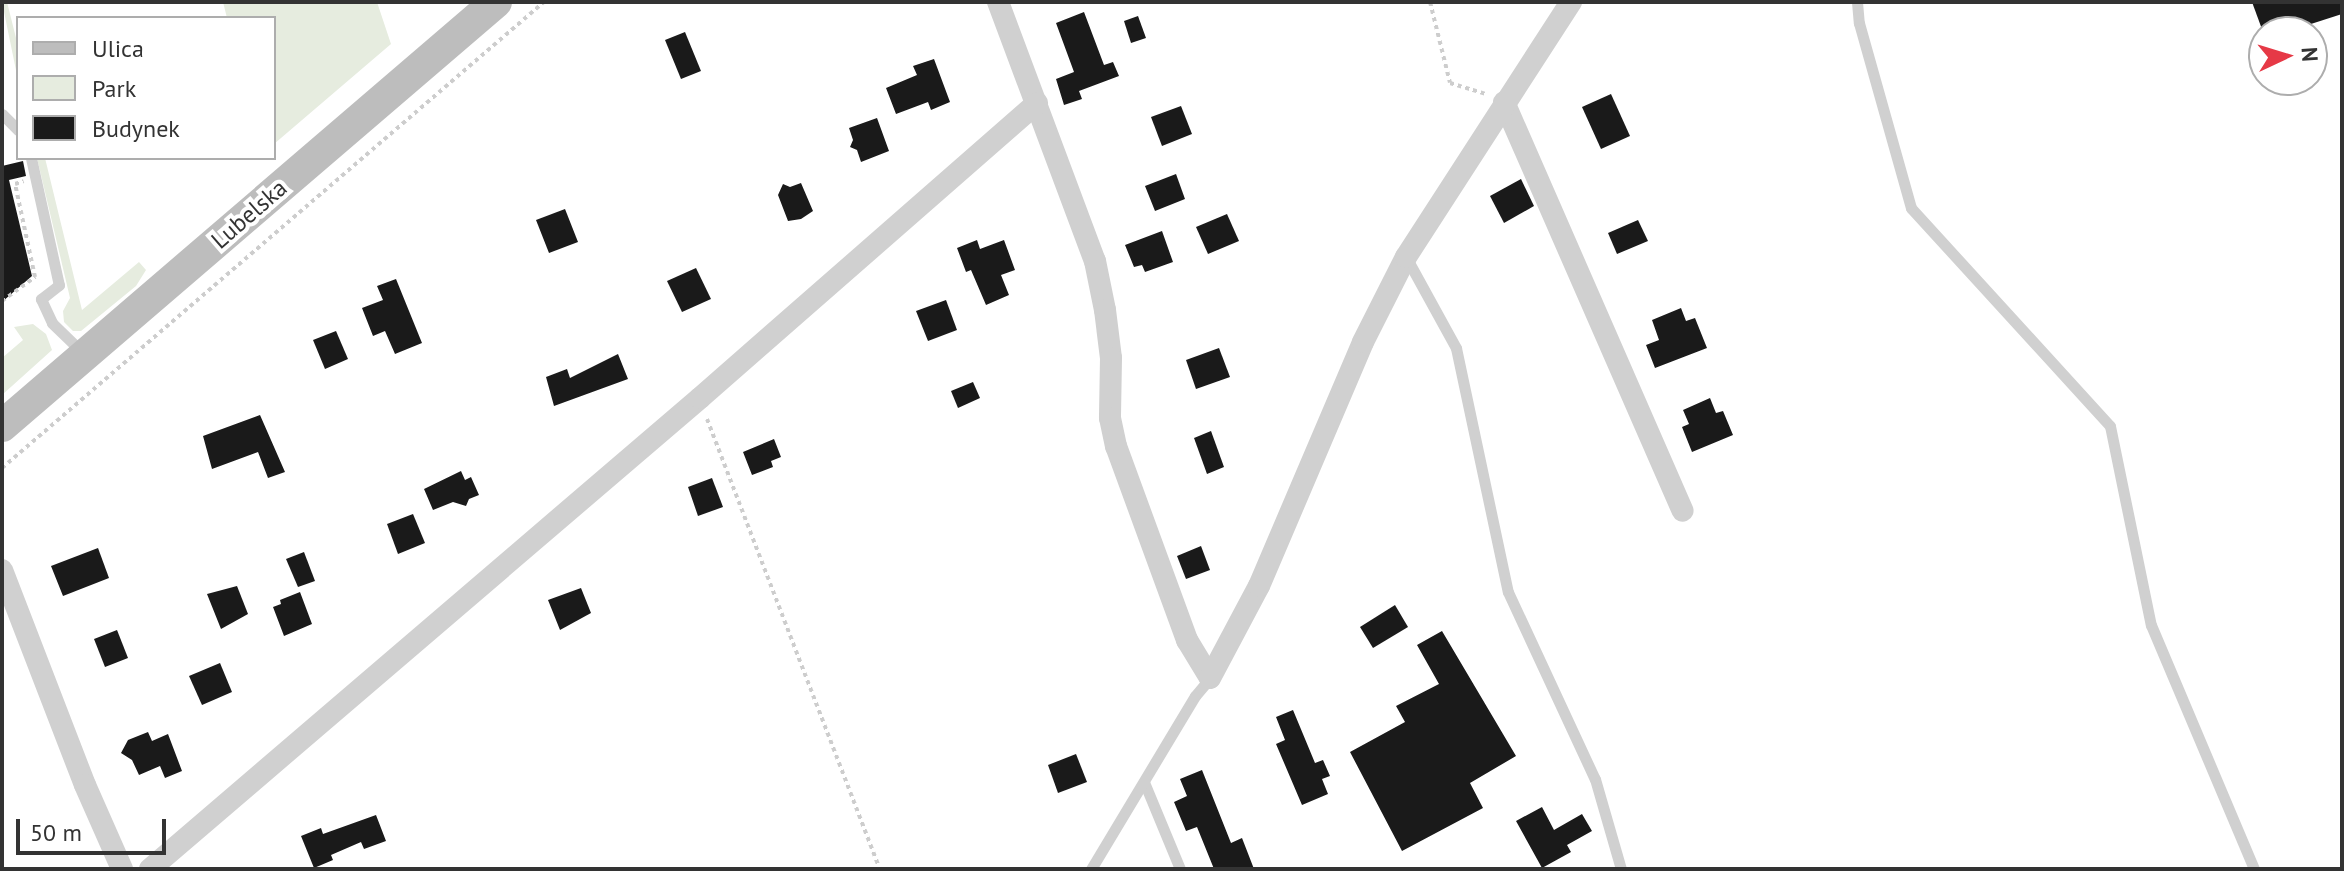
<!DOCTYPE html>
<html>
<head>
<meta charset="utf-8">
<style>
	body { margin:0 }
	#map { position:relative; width:2344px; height:871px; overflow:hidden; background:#fff; font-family:"PT Sans",sans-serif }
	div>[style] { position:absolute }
	.green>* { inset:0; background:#e6ecdf }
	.building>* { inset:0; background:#1a1a1a }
	.path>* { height:4px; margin-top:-2px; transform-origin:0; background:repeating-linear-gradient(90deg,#cdcdcd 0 4px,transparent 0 8px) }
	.service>* { height:11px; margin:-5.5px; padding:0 5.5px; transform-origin:5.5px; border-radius:5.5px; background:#d0d0d0 }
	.minor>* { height:22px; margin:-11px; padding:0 11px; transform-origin:11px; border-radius:11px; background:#d0d0d0 }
	.secondary>* { height:32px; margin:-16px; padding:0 16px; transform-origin:16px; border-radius:16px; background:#bdbdbd }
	span { translate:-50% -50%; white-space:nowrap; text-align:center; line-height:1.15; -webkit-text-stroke:8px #fff; paint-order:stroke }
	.street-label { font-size:24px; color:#333 }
	.frame { position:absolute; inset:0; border:4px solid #333; pointer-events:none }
	.legend { position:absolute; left:16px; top:16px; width:260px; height:144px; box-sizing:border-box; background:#fff; border:2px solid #adadad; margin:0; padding:10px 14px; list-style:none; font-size:24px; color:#333 }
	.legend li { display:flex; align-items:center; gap:16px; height:40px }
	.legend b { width:40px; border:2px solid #adadad }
	.north { position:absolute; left:2248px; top:16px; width:80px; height:80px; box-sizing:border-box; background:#fff; border:2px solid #adadad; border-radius:50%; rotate:86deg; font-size:22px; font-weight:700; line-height:32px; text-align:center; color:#333 }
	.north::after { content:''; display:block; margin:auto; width:28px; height:36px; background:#e63946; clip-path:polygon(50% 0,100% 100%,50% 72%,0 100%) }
	.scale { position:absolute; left:16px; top:819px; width:150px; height:36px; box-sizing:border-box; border:4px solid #333; border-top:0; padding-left:10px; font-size:24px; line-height:28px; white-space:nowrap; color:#333; -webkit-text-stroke:6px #fff; paint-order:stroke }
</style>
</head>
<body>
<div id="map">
	<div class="green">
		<div style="clip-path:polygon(2px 2px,7px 2px,18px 46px,18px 80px)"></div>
		<div style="clip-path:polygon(223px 2px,377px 2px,391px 44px,274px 144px,274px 18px,227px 18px)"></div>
		<div style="clip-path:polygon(37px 158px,45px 158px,82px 310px,139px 262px,146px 270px,136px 286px,81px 331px,73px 331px,64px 322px,63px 311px,70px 298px)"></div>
		<div style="clip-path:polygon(33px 324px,46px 334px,52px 350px,2px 395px,2px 358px,23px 340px,14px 327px)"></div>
	</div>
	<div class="building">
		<div style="clip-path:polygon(2252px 2px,2342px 2px,2342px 14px,2286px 32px,2263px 32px)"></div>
		<div style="clip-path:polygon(1084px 12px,1104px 65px,1113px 62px,1119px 76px,1079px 91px,1082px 99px,1064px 105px,1056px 79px,1074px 72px,1056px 23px)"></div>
		<div style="clip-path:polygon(1138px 16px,1146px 38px,1131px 43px,1124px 21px)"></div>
		<div style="clip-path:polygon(685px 32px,701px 71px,681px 79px,665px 40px)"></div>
		<div style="clip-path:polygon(934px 59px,950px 102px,931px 110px,928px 102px,896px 114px,886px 88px,917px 75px,913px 66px)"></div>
		<div style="clip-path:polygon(1611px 94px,1630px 136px,1601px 149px,1582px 107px)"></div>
		<div style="clip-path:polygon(1181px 106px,1192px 134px,1162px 146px,1151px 117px)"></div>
		<div style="clip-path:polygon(877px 118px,889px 151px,861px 162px,857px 150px,850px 147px,853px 140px,849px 128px)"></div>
		<div style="clip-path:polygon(23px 161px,26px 176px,9px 180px,32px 276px,2px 302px,2px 166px)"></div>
		<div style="clip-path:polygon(1176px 174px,1185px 199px,1155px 211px,1145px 186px)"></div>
		<div style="clip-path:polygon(1521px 179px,1534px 206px,1504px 223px,1490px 196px)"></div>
		<div style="clip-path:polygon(801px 183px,813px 211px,801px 219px,788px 221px,778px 195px,783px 184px,790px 187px)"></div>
		<div style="clip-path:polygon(565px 209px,578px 242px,549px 253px,536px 220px)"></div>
		<div style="clip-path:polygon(1227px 214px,1239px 241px,1208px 254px,1196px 227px)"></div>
		<div style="clip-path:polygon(1638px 220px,1648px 241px,1617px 254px,1608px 233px)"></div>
		<div style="clip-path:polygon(1162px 231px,1173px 262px,1145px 272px,1142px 265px,1134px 267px,1125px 245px)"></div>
		<div style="clip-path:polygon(977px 240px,980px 249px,1004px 240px,1015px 270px,1001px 275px,1009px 295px,986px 305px,971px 270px,966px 272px,957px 248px)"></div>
		<div style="clip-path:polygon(696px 268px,711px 299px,682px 312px,667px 281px)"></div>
		<div style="clip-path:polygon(396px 279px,422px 343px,395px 354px,385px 331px,373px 336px,362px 308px,383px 300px,377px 286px)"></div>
		<div style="clip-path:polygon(946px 300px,957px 330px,928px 341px,916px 311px)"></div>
		<div style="clip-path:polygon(1681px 308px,1686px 321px,1695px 318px,1707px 348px,1655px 368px,1646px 345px,1659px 340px,1652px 320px)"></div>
		<div style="clip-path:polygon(336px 331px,348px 359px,325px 369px,313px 340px)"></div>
		<div style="clip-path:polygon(1219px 348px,1230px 377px,1196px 389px,1186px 360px)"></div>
		<div style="clip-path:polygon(618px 354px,628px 379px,554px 406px,546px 377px,567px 369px,570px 378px)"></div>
		<div style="clip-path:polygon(973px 382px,980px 398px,958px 408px,951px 391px)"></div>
		<div style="clip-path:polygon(1710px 398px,1716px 413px,1723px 411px,1733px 435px,1692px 452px,1682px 427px,1689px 424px,1683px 410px)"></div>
		<div style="clip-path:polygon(260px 415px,285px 472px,268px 478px,258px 452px,212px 469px,203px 436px)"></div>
		<div style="clip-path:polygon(1211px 431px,1224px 467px,1207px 474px,1194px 438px)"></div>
		<div style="clip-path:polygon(774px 439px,781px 457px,771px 461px,773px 467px,752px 475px,743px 452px)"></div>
		<div style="clip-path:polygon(461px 471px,465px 480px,471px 477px,479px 495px,469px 499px,466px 506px,453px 502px,433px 510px,424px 489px)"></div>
		<div style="clip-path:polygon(712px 478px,723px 507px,698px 516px,688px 487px)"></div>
		<div style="clip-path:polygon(413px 514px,425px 543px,398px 554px,387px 524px)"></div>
		<div style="clip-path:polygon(1201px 546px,1210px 570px,1186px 579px,1177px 556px)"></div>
		<div style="clip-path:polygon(98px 548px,109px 578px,63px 596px,51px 566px)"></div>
		<div style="clip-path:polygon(304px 552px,315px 581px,298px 587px,286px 559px)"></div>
		<div style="clip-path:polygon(237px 586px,248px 614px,221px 629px,207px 594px)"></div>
		<div style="clip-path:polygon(581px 588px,591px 613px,560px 630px,548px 600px)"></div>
		<div style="clip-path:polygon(300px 592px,312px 624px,284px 636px,273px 607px,281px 604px,280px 600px)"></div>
		<div style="clip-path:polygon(1395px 605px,1408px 627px,1373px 648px,1360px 627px)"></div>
		<div style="clip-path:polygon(117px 630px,128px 658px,105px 667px,94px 639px)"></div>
		<div style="clip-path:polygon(1442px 631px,1516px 756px,1470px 783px,1483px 808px,1402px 851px,1350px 752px,1405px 722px,1396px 706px,1439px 684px,1417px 645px)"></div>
		<div style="clip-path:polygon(220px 663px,232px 692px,202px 705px,189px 676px)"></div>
		<div style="clip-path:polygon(1293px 710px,1315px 763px,1323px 760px,1330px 776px,1322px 779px,1328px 794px,1302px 805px,1276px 744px,1285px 740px,1276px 717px)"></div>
		<div style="clip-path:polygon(148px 732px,152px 741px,168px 734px,182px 771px,165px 778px,160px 766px,139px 775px,132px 760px,121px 753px,128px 740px)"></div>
		<div style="clip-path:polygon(1076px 754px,1087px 782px,1058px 793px,1048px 765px)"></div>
		<div style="clip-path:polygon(1202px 770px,1231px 843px,1242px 838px,1254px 869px,1214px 869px,1197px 827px,1186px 831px,1174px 802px,1187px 796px,1180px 779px)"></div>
		<div style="clip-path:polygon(1542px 807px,1554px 830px,1582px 814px,1592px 831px,1567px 845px,1571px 852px,1542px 868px,1516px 821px)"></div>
		<div style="clip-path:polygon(376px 815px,386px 841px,364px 849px,361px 842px,331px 855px,333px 860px,314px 868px,301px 836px,321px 828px,323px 834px)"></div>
	</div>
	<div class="path">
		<div style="left:1430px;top:2px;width:83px;rotate:76.1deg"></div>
		<div style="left:1450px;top:83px;width:38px;rotate:17deg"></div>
		<div style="left:2px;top:301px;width:41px;rotate:-36deg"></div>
		<div style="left:35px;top:277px;width:95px;rotate:-102.1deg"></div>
		<div style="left:15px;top:184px;width:9px;rotate:-18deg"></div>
		<div style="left:707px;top:419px;width:482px;rotate:69deg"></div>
		<div style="left:2px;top:468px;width:715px;rotate:-40.69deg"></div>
	</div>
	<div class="service">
		<div style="left:1857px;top:2px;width:21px;rotate:85deg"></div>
		<div style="left:1859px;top:23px;width:192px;rotate:74.3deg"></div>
		<div style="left:1911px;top:208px;width:295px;rotate:47.6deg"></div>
		<div style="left:2110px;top:426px;width:203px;rotate:78.4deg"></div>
		<div style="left:2151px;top:625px;width:265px;rotate:67.1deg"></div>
		<div style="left:2px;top:114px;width:23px;rotate:45deg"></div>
		<div style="left:31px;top:158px;width:130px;rotate:77.6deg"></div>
		<div style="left:59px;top:285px;width:23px;rotate:142deg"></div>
		<div style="left:41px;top:299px;width:26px;rotate:65deg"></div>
		<div style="left:52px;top:323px;width:43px;rotate:44.1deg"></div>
		<div style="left:1406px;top:257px;width:104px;rotate:61.2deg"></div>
		<div style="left:1456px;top:348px;width:249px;rotate:78deg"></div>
		<div style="left:1508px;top:592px;width:206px;rotate:65.1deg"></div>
		<div style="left:1595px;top:779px;width:94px;rotate:73.9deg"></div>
		<div style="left:1144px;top:782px;width:94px;rotate:67.5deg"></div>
		<div style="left:1091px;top:869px;width:202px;rotate:-59deg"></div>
		<div style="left:1195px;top:696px;width:23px;rotate:-50deg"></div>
	</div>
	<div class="minor">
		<div style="left:998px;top:2px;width:277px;rotate:69.5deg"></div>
		<div style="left:1095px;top:261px;width:50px;rotate:78.5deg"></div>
		<div style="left:1105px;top:310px;width:48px;rotate:82.9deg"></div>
		<div style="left:1111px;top:358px;width:60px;rotate:91deg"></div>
		<div style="left:1110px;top:418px;width:29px;rotate:78deg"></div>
		<div style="left:1116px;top:446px;width:207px;rotate:69.9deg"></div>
		<div style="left:1187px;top:640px;width:44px;rotate:58.8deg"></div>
		<div style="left:1504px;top:102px;width:446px;rotate:66.4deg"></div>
		<div style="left:2px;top:570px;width:230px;rotate:68.9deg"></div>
		<div style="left:85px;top:785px;width:92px;rotate:66.2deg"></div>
		<div style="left:1210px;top:678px;width:104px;rotate:-62deg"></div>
		<div style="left:1259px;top:586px;width:265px;rotate:-66.9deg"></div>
		<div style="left:1363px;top:342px;width:95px;rotate:-63.2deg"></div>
		<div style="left:1406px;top:257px;width:304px;rotate:-57.1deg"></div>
		<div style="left:150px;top:869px;width:724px;rotate:-40.58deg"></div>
		<div style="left:700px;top:398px;width:448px;rotate:-41.2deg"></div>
	</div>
	<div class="secondary">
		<div style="left:2px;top:426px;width:651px;rotate:-40.64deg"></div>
	</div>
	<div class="street-label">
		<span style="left:249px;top:214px;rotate:-41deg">Lubelska</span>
	</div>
	<div class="frame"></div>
	<ul class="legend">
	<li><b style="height:10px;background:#bdbdbd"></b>Ulica</li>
	<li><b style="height:22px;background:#e6ecdf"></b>Park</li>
	<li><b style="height:22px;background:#1a1a1a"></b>Budynek</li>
	</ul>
	<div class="north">N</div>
	<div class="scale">50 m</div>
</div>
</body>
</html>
